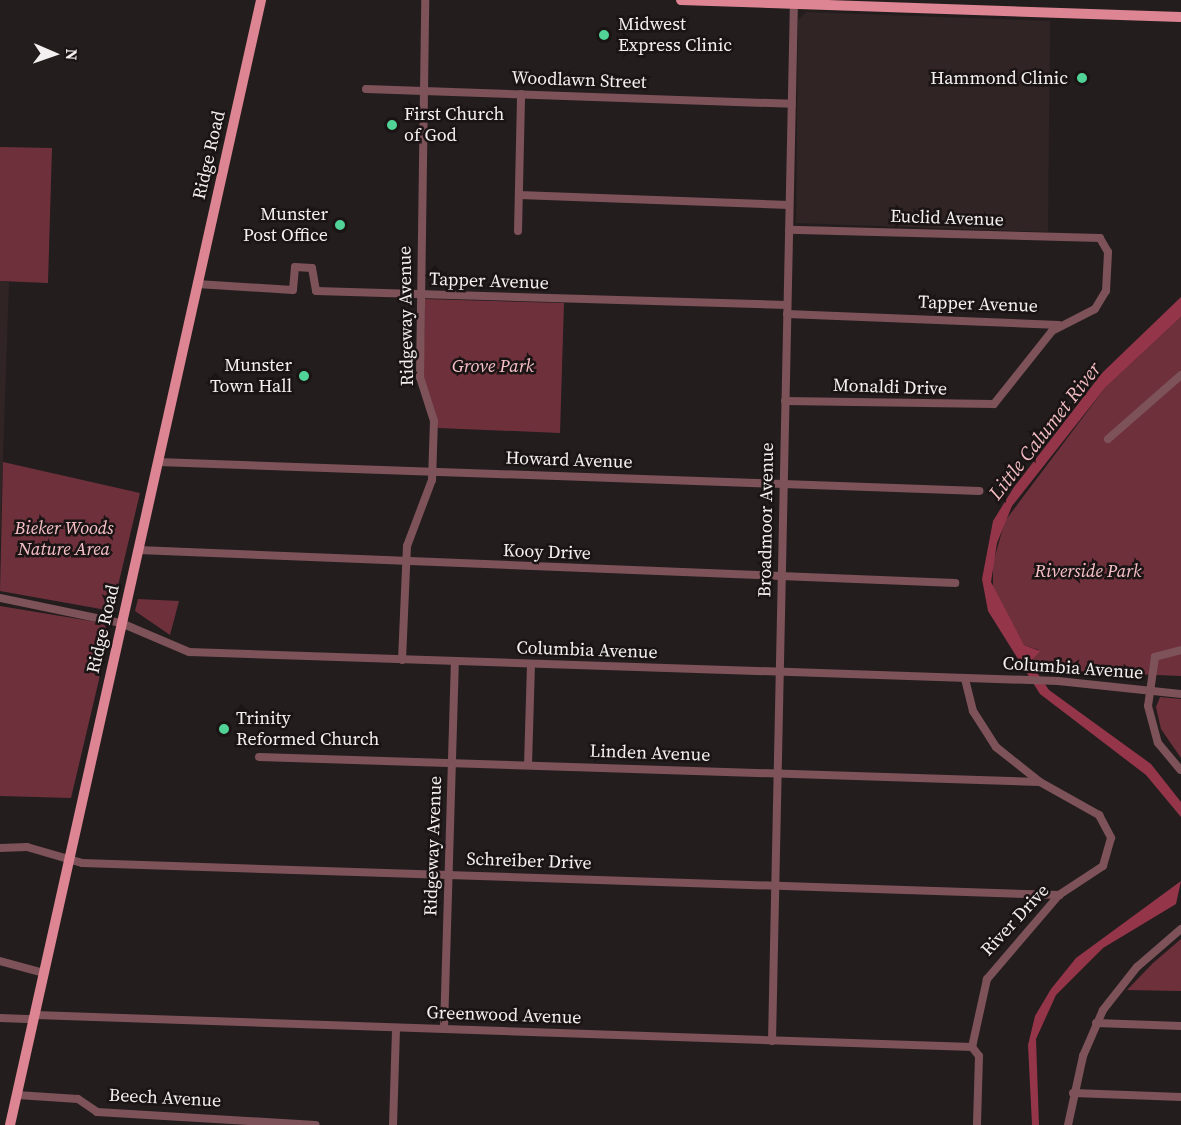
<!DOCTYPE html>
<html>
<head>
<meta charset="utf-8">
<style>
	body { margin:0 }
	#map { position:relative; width:1181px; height:1125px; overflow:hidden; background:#231d1e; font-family:"Source Serif 4",serif }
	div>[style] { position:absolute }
	.built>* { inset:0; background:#312425 }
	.green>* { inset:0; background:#6e313c }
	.water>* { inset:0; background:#94354a }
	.minor>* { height:8px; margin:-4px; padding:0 4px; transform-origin:4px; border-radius:4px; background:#7d5259 }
	.major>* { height:10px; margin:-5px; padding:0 5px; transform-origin:5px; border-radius:5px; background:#dd8592 }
	.dots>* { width:16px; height:16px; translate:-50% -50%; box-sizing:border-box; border:3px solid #1a1414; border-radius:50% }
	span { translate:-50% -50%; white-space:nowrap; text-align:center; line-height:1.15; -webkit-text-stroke:5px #1a1414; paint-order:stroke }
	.poi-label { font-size:18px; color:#f4eff0 }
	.left { translate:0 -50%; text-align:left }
	.right { translate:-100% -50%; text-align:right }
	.street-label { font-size:18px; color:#f4eff0 }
	.park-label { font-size:18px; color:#f8c1c8; font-style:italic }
	.water-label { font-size:20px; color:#f2bcc2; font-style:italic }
	.north { position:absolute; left:24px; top:24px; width:60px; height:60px; -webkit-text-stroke:4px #1a1414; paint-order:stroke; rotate:92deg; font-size:16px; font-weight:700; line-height:24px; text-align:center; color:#f4eff0 }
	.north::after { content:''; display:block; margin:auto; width:21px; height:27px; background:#f4eff0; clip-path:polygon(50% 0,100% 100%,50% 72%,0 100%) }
</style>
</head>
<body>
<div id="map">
	<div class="built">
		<div style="clip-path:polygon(806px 12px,1050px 21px,1048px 232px,796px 223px,798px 20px)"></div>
		<div style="clip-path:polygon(0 281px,9px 282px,0 545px)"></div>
	</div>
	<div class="green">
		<div style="clip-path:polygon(0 147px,52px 148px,48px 283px,0 281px)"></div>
		<div style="clip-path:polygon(425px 299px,564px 303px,560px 433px,438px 428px,423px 391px)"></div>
		<div style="clip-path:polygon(1181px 317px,1181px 676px,1039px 670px,1042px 667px,1031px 661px,1039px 650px,1024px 645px,993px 592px,993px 563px,1005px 521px,1105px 388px)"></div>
		<div style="clip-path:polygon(3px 462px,140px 493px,112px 611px,0 591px)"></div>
		<div style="clip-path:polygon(138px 599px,179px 601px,170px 635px,135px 611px)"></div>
		<div style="clip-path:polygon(0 606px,103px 623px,110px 633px,71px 798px,0 796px)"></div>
		<div style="clip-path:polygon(1160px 697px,1181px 699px,1181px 758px,1161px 729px,1156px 707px)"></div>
		<div style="clip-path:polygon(1181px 939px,1181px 991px,1127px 990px,1153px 963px)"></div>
	</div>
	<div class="water">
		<div style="clip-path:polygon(1181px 297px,1181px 317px,1105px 388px,1012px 506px,997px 543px,991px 582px,1024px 645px,1040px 651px,1031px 661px,1042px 667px,1036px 671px,1049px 690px,1151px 764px,1181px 802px,1181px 817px,1146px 775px,1040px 694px,988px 611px,982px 579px,993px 521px,1014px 487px,1102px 373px)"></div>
		<div style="clip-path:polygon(1181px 881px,1176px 904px,1103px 948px,1056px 995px,1036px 1039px,1039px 1125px,1032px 1125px,1028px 1045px,1035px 1016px,1051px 989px,1076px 958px)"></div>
	</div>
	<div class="minor">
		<div style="left:366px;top:89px;width:426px;rotate:2deg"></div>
		<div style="left:519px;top:195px;width:270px;rotate:2.1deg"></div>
		<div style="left:518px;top:231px;width:137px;rotate:-88.7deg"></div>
		<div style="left:197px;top:284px;width:96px;rotate:3.6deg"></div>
		<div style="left:293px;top:290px;width:23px;rotate:-85deg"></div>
		<div style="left:295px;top:267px;width:17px;rotate:3deg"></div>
		<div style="left:312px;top:268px;width:23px;rotate:80deg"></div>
		<div style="left:316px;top:291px;width:471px;rotate:1.7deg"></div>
		<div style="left:787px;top:314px;width:272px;rotate:2.3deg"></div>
		<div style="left:785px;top:401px;width:209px;rotate:0.8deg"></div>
		<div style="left:994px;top:404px;width:93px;rotate:-51.5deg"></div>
		<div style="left:1052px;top:331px;width:48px;rotate:-27.1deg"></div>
		<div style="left:1095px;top:309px;width:21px;rotate:-59deg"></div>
		<div style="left:1106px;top:291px;width:39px;rotate:-87deg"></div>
		<div style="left:1108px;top:252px;width:16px;rotate:-120deg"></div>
		<div style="left:1100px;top:238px;width:311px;rotate:-178.5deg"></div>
		<div style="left:1108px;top:439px;width:97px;rotate:-41.2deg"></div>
		<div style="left:158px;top:462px;width:822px;rotate:2.02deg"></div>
		<div style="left:138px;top:550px;width:818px;rotate:2.31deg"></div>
		<div style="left:0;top:598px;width:124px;rotate:11.7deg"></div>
		<div style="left:121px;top:623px;width:74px;rotate:23.1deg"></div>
		<div style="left:189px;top:652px;width:869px;rotate:1.91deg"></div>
		<div style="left:1058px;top:681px;width:124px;rotate:6deg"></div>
		<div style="left:1181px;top:650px;width:27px;rotate:165deg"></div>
		<div style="left:1155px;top:657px;width:49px;rotate:98.1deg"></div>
		<div style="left:1148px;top:706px;width:38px;rotate:75deg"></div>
		<div style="left:1158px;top:743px;width:35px;rotate:50deg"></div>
		<div style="left:402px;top:660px;width:114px;rotate:-87.5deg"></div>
		<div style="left:407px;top:546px;width:71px;rotate:-69.3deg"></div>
		<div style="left:432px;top:480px;width:59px;rotate:-88.1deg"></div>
		<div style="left:434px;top:421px;width:46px;rotate:-107.7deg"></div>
		<div style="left:420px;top:377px;width:377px;rotate:-89.2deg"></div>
		<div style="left:965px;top:679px;width:33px;rotate:76deg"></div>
		<div style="left:973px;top:711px;width:43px;rotate:57.4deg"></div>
		<div style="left:996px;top:747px;width:56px;rotate:38.5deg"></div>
		<div style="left:1040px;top:782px;width:68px;rotate:29.2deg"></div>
		<div style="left:1099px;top:815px;width:26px;rotate:62deg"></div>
		<div style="left:1111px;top:838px;width:29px;rotate:106deg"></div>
		<div style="left:1103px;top:866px;width:53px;rotate:146.6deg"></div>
		<div style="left:1059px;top:895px;width:111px;rotate:130.6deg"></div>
		<div style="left:987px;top:979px;width:70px;rotate:102.4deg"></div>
		<div style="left:972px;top:1047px;width:11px;rotate:52deg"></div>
		<div style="left:979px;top:1056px;width:69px;rotate:91.7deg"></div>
		<div style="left:259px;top:757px;width:781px;rotate:1.83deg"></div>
		<div style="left:528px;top:765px;width:100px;rotate:-88.3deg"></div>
		<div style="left:0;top:848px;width:27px;rotate:-2deg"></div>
		<div style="left:27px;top:847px;width:57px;rotate:16.2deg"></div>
		<div style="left:82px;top:863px;width:978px;rotate:1.88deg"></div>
		<div style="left:0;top:961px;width:46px;rotate:15.3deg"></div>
		<div style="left:35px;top:1015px;width:938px;rotate:1.96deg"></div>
		<div style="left:0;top:1018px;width:34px;rotate:2deg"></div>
		<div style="left:1096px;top:1023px;width:85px;rotate:2deg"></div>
		<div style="left:444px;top:1029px;width:366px;rotate:-88.3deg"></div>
		<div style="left:772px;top:1041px;width:1041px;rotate:-88.79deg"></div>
		<div style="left:1073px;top:1093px;width:108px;rotate:2.1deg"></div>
		<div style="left:17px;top:1095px;width:61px;rotate:3.8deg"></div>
		<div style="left:78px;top:1099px;width:23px;rotate:34deg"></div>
		<div style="left:97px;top:1112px;width:219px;rotate:3.4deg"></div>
		<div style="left:393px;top:1125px;width:97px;rotate:-88.2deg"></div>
		<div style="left:1068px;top:1125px;width:71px;rotate:-77.7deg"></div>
		<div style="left:1083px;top:1056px;width:50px;rotate:-66.5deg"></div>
		<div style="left:1103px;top:1010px;width:55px;rotate:-51.7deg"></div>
		<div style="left:1137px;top:967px;width:58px;rotate:-40.8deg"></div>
	</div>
	<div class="major">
		<div style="left:681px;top:0;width:500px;rotate:1.95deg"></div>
		<div style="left:10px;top:1125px;width:1153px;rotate:-77.42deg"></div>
	</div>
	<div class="dots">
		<div style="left:604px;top:35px;background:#51d397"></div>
		<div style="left:1082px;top:78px;background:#51d397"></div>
		<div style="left:392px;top:125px;background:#51d397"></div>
		<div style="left:340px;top:225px;background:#51d397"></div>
		<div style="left:304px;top:376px;background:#51d397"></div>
		<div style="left:224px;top:729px;background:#51d397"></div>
	</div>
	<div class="poi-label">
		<span class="left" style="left:618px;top:35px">Midwest<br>Express Clinic</span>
		<span class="right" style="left:1068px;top:78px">Hammond Clinic</span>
		<span class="left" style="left:404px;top:125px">First Church<br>of God</span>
		<span class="right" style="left:328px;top:225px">Munster<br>Post Office</span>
		<span class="right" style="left:292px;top:376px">Munster<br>Town Hall</span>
		<span class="left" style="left:236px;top:729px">Trinity<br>Reformed Church</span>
	</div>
	<div class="street-label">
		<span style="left:579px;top:80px;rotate:2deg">Woodlawn Street</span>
		<span style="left:209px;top:155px;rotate:-77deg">Ridge Road</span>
		<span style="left:947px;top:218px;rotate:2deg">Euclid Avenue</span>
		<span style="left:489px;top:281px;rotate:2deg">Tapper Avenue</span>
		<span style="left:978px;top:304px;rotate:2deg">Tapper Avenue</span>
		<span style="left:406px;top:316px;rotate:-91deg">Ridgeway Avenue</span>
		<span style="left:890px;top:387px;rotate:2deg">Monaldi Drive</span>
		<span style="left:569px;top:460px;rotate:2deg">Howard Avenue</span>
		<span style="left:766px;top:520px;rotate:-89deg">Broadmoor Avenue</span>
		<span style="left:547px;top:552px;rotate:2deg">Kooy Drive</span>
		<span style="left:103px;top:629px;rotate:-77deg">Ridge Road</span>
		<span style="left:587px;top:650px;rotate:2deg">Columbia Avenue</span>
		<span style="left:1073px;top:668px;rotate:4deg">Columbia Avenue</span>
		<span style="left:650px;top:753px;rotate:2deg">Linden Avenue</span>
		<span style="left:433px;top:846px;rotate:-88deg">Ridgeway Avenue</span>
		<span style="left:529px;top:861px;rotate:2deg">Schreiber Drive</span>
		<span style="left:1015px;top:920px;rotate:-47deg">River Drive</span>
		<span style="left:504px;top:1015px;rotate:2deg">Greenwood Avenue</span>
		<span style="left:165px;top:1098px;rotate:3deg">Beech Avenue</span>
	</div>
	<div class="park-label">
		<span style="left:493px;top:366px">Grove Park</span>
		<span style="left:64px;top:539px">Bieker Woods<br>Nature Area</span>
		<span style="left:1088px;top:571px">Riverside Park</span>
	</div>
	<div class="water-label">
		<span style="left:1045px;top:431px;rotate:-52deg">Little Calumet River</span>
	</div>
	<div class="north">N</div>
</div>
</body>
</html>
